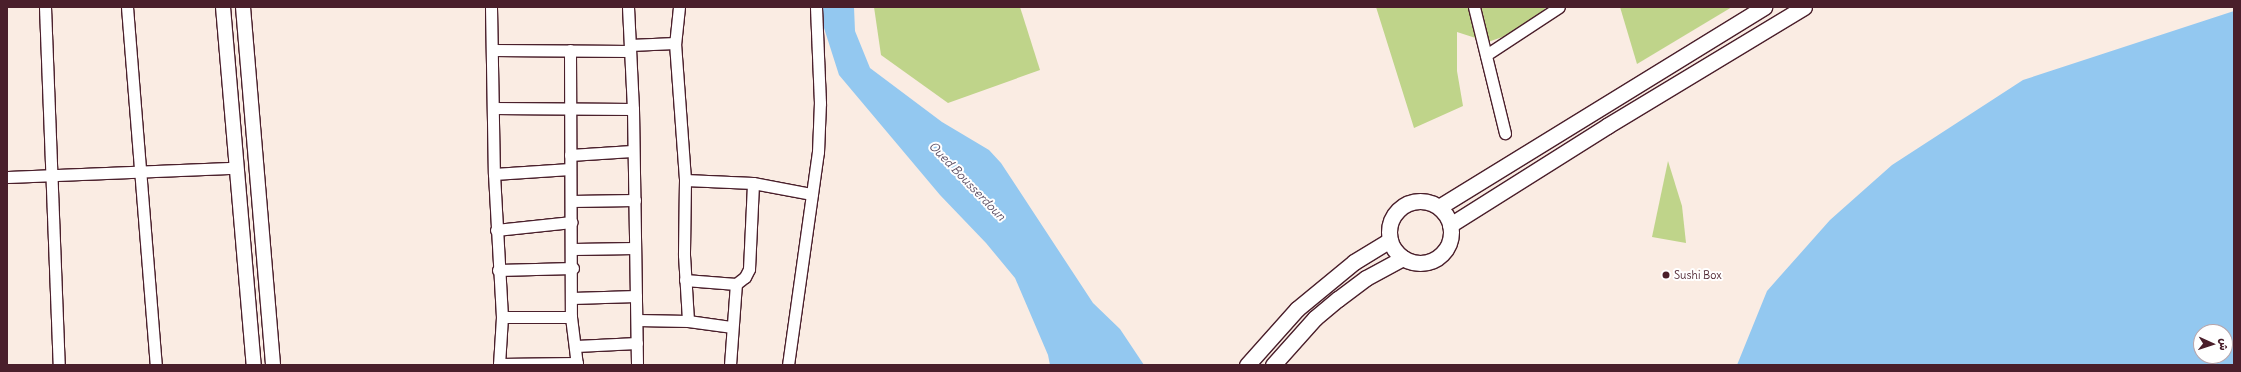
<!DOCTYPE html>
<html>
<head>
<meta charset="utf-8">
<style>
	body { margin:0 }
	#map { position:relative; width:2241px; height:372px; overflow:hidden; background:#faece3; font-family:Delius,"Playpen Sans Arabic",sans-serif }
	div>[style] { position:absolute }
	.green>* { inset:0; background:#bfd48a }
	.water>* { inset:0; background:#93c8f0 }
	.roads { filter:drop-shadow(1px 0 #4a1f2b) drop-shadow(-1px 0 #4a1f2b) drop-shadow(0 1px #4a1f2b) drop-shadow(0 -1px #4a1f2b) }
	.minor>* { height:11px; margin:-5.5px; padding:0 5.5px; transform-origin:5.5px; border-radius:5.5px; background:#fff }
	.tertiary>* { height:14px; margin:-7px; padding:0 7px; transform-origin:7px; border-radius:7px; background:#fff }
	.secondary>* { height:15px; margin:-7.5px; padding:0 7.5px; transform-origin:7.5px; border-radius:7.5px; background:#fff }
	.secondary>.ring { margin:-7.5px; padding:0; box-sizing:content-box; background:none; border:15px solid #fff; border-radius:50% }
	.dots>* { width:11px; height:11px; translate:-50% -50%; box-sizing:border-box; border:2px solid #fff; border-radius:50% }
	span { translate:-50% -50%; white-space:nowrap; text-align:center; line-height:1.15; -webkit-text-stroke:4px #fff; paint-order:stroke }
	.poi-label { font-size:11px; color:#4a1f2b }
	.left { translate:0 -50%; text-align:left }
	.water-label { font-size:12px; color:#605266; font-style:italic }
	.frame { position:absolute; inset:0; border:8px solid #4a1f2b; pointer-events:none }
	.north { position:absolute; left:2193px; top:324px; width:40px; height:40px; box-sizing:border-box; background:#fff; border:1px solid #b7a5aa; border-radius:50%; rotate:93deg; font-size:11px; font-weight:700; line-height:16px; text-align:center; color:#4a1f2b }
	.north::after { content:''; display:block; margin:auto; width:14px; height:18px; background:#4a1f2b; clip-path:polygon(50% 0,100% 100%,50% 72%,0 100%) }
</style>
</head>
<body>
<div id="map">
	<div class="green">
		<div style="clip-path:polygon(874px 7px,1020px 7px,1040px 70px,948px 103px,881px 55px)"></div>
		<div style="clip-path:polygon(1376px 7px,1546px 7px,1531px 27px,1488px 42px,1457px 32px,1457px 71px,1463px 106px,1414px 128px)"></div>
		<div style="clip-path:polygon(1620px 7px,1732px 7px,1637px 64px)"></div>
		<div style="clip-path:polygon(1668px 161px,1682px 206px,1686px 243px,1652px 237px)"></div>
	</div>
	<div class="water">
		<div style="clip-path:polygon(822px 7px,854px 7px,855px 31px,870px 68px,942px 122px,989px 150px,1001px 163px,1093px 303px,1120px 329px,1144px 365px,1050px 365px,1048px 355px,1015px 278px,986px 243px,940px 195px,839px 75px,824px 28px)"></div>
		<div style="clip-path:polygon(evenodd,2234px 11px,2234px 365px,1737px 365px,1767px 291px,1830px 220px,1892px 165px,2023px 80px,2234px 11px,2201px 332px,2225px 332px,2225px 356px,2201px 356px,2201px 332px)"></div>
	</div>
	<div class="roads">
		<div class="minor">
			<div style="left:45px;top:7px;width:358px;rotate:87.8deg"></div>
			<div style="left:127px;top:7px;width:359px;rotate:85.4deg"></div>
			<div style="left:491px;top:7px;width:167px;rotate:89deg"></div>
			<div style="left:494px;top:174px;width:143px;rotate:86.8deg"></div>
			<div style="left:502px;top:317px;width:48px;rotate:93.6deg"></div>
			<div style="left:628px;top:7px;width:102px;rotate:87.2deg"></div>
			<div style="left:633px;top:109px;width:256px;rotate:89.1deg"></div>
			<div style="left:679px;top:7px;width:36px;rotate:96deg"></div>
			<div style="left:675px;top:43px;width:137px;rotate:85.8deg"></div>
			<div style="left:685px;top:180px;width:75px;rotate:90.8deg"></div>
			<div style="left:684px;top:255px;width:66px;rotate:86.5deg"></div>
			<div style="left:1474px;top:7px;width:130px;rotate:76.2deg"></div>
			<div style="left:630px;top:45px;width:45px;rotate:-2.5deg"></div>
			<div style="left:493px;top:50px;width:137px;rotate:0.4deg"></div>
			<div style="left:570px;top:50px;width:267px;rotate:89.8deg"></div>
			<div style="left:571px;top:317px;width:48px;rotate:82.9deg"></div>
			<div style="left:1486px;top:55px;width:87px;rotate:-33.3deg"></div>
			<div style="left:493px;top:108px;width:140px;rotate:0.4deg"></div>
			<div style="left:570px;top:155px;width:62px;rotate:-3.7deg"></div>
			<div style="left:494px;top:174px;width:76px;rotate:-3.8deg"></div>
			<div style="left:7px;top:177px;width:229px;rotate:-2.3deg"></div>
			<div style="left:685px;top:180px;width:68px;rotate:2.5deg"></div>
			<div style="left:753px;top:183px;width:60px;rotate:10.6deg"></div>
			<div style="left:571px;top:201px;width:64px;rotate:-0.9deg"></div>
			<div style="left:496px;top:230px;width:76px;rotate:-6deg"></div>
			<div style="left:573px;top:249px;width:62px;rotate:-0.9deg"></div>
			<div style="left:498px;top:270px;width:75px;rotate:-1.5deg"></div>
			<div style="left:685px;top:280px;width:51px;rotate:4.5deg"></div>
			<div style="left:736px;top:284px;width:11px;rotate:-38deg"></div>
			<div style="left:745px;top:277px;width:9px;rotate:-63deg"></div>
			<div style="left:749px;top:269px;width:86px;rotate:-87.3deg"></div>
			<div style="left:572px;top:298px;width:64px;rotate:-1.8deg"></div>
			<div style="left:502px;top:317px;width:69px"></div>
			<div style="left:637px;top:320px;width:51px;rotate:1.1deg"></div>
			<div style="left:688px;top:321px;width:43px;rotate:7.9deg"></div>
			<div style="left:576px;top:346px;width:61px;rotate:-2.8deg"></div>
			<div style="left:499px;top:364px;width:78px;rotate:-0.7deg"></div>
			<div style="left:730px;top:365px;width:81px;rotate:-85.8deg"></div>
			<div style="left:788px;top:365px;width:215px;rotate:-82deg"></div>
			<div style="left:818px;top:152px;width:49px;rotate:-87.7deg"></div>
			<div style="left:820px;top:103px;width:96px;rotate:-92.4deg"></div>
		</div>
		<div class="tertiary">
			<div style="left:223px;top:7px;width:359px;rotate:85.1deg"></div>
			<div style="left:243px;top:7px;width:359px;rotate:85.2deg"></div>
		</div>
		<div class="secondary">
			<div class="ring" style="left:1389px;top:201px;width:47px;height:47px"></div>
			<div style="left:1439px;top:207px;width:382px;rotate:-31.6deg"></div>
			<div style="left:1450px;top:225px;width:186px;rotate:-32.2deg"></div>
			<div style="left:1607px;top:126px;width:230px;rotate:-31.1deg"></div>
			<div style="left:1247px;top:365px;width:75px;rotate:-48.2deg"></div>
			<div style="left:1297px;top:309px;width:74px;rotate:-39.5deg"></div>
			<div style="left:1354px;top:262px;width:42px;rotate:-31.4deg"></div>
			<div style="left:1273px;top:365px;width:63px;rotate:-48.2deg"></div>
			<div style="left:1315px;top:318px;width:30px;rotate:-40deg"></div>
			<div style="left:1338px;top:299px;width:35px;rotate:-37deg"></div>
			<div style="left:1366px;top:278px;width:42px;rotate:-28.4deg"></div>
		</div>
	</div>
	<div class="dots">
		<div style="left:1666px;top:275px;background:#4a1f2b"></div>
	</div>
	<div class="poi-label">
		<span class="left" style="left:1674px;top:275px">Sushi Box</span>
	</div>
	<div class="water-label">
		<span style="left:967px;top:181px;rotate:46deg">Oued Bousserdoun</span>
	</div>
	<div class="frame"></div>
	<div class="north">ش</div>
</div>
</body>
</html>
